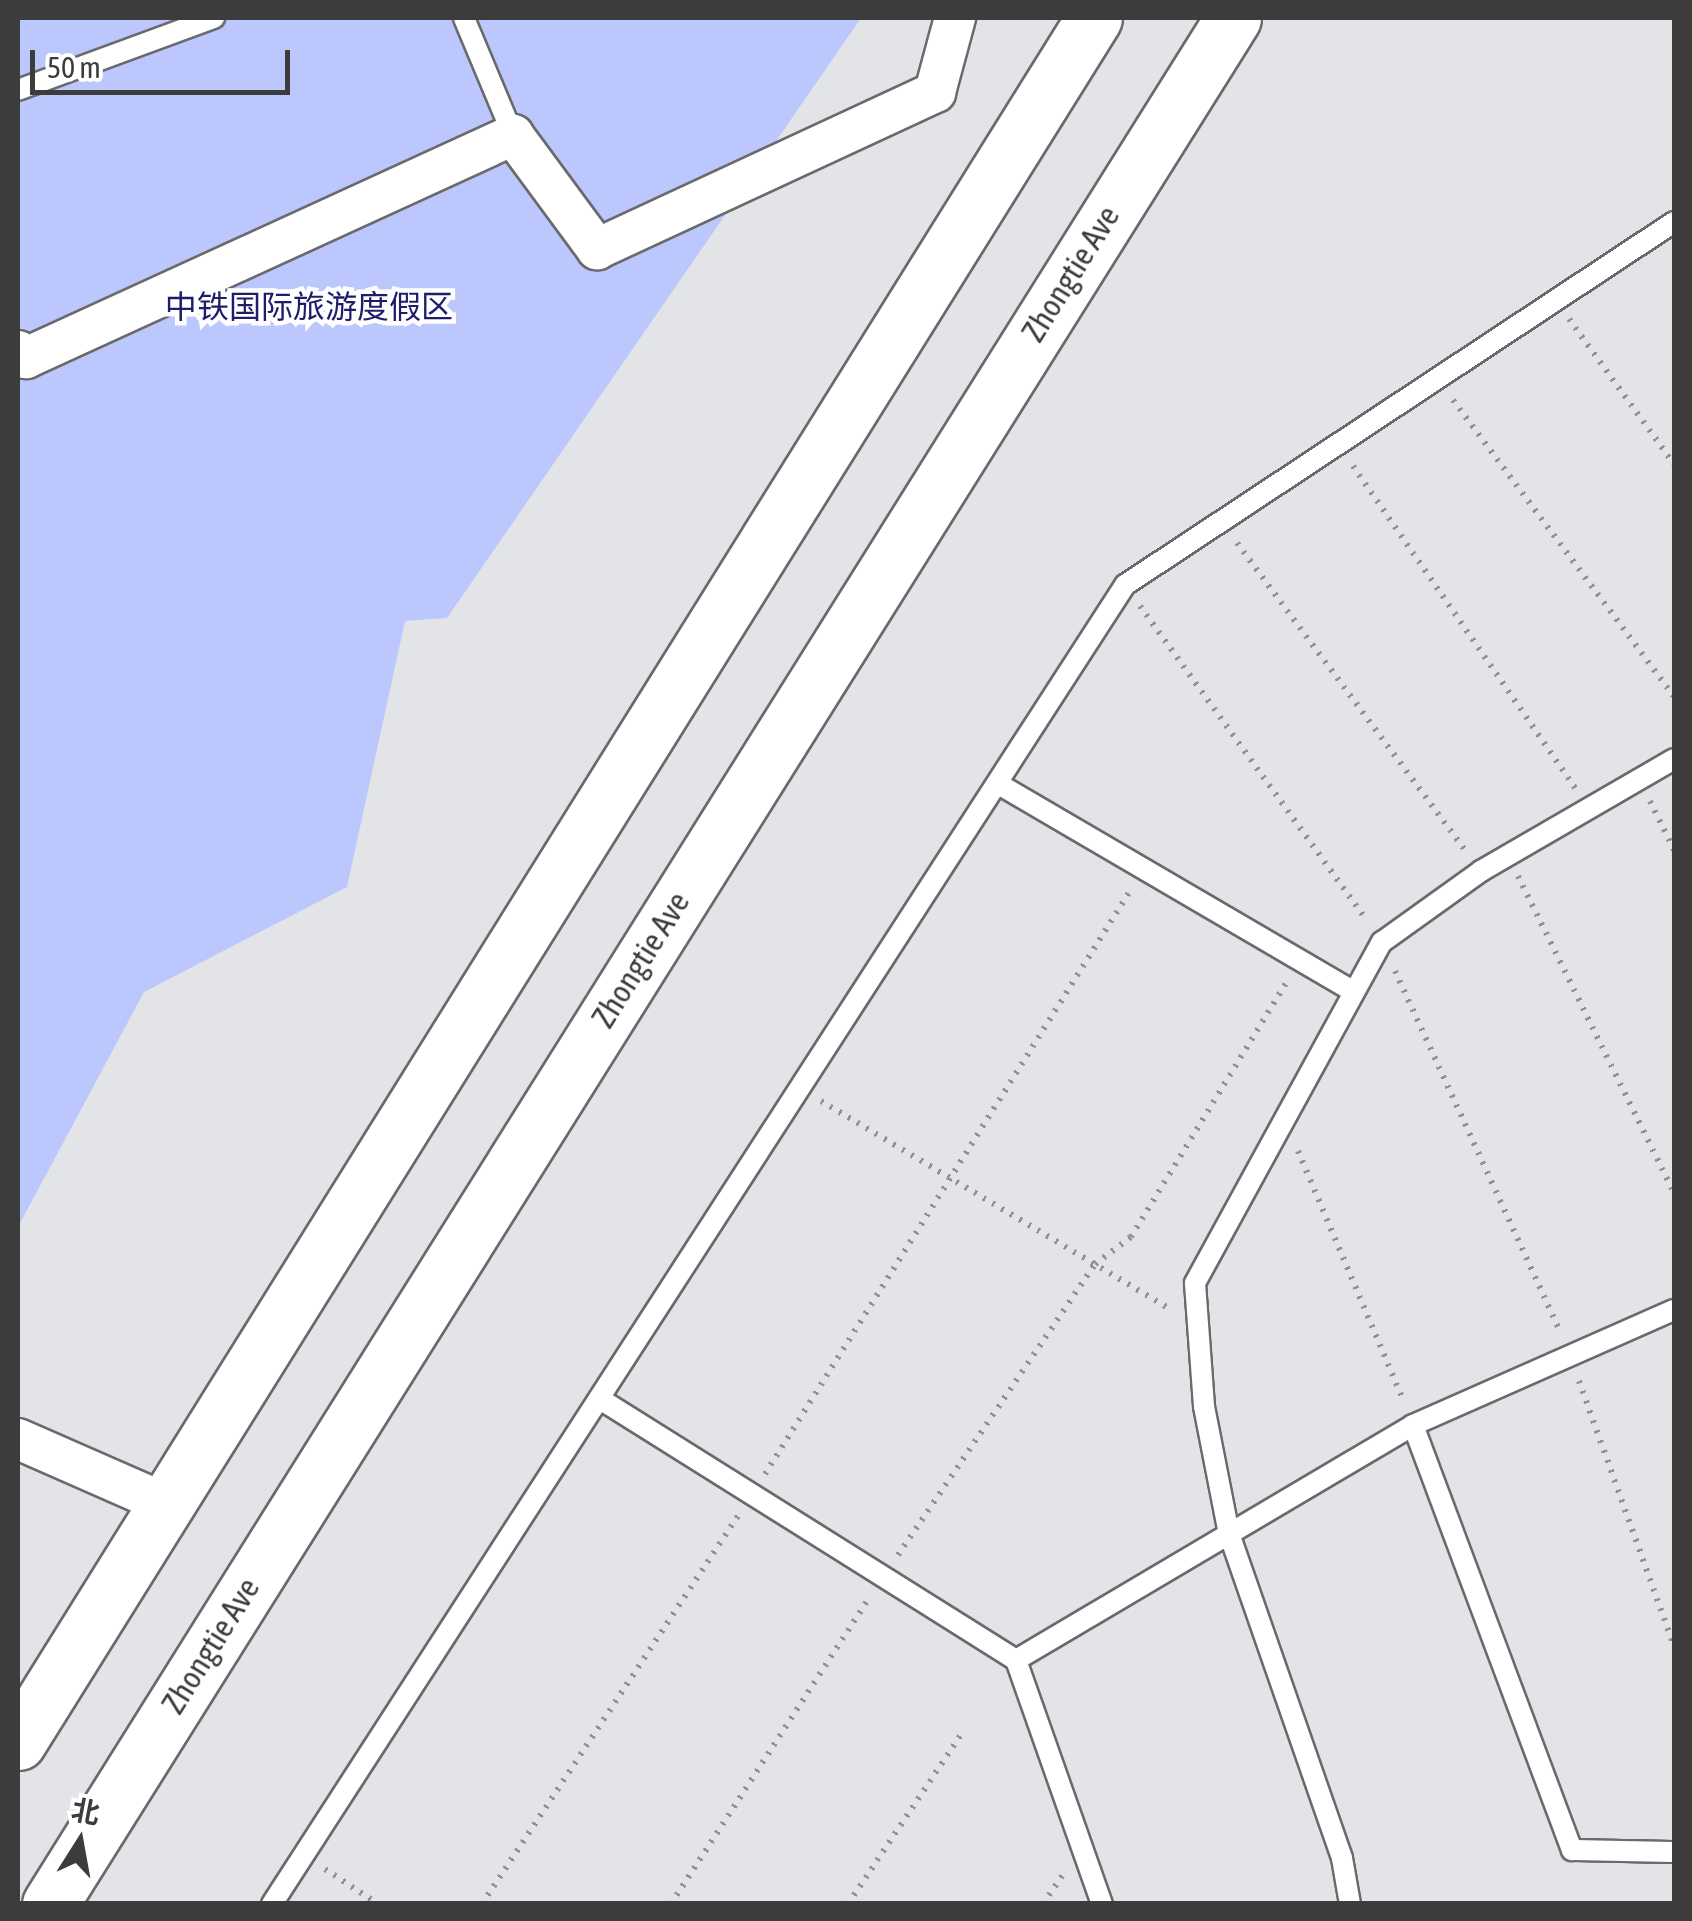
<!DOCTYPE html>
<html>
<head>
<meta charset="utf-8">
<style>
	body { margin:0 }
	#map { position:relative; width:1692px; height:1921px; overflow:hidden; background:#e3e4e7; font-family:"Asap Condensed","Noto Sans SC",sans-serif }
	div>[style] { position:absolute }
	.green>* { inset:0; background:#bcc7fd }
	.path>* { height:6px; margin-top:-3px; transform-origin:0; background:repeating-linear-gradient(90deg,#929294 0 2.5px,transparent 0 10.5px) }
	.roads { filter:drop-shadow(2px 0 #6a6a6d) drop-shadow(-2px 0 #6a6a6d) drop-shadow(0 2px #6a6a6d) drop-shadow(0 -2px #6a6a6d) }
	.lane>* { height:20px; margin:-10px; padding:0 10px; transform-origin:10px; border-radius:10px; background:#fff }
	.street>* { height:40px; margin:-20px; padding:0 20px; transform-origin:20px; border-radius:20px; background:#fff }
	.secondary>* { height:55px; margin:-27.5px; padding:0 27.5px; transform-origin:27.5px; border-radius:27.5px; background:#fff }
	span { translate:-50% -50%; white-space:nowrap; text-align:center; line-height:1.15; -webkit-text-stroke:9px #fff; paint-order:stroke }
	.street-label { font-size:32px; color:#3c3c3d }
	.park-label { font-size:32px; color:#1f1c6a }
	.frame { position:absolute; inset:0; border:20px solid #3c3c3d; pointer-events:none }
	.north { position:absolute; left:30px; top:1791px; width:100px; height:100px; -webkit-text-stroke:8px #fff; paint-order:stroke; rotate:11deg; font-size:28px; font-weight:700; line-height:40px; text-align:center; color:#3c3c3d }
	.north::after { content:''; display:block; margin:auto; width:35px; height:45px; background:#3c3c3d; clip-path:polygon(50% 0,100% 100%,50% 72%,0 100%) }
	.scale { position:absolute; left:30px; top:50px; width:260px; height:45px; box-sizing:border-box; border:5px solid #3c3c3d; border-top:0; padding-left:12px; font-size:30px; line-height:35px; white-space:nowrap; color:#3c3c3d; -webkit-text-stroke:8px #fff; paint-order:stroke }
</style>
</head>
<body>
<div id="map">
	<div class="green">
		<div style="clip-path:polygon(18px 18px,861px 18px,447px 618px,405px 621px,347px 887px,144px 992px,18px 1227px)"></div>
	</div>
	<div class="path">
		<div style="left:1569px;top:319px;width:179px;rotate:54.1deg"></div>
		<div style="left:1453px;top:400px;width:369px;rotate:53.3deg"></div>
		<div style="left:1353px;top:466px;width:393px;rotate:55.4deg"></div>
		<div style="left:1237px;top:543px;width:382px;rotate:53.4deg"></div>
		<div style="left:1140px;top:606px;width:388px;rotate:54.2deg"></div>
		<div style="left:1650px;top:801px;width:55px;rotate:63.9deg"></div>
		<div style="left:1518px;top:876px;width:353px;rotate:63.8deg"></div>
		<div style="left:1395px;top:971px;width:397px;rotate:65.4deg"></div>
		<div style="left:821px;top:1101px;width:408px;rotate:30.8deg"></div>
		<div style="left:1298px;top:1151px;width:272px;rotate:67.1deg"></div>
		<div style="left:1579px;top:1381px;width:282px;rotate:70.3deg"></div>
		<div style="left:765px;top:1474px;width:688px;rotate:-57.95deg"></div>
		<div style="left:898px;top:1555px;width:351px;rotate:-55.9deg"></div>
		<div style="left:1095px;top:1264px;width:45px;rotate:-36.9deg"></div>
		<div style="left:1131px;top:1237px;width:301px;rotate:-58.6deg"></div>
		<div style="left:325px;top:1869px;width:64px;rotate:33.4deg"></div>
		<div style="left:482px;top:1904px;width:467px;rotate:-56.6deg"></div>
		<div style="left:671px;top:1904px;width:364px;rotate:-57.1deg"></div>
		<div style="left:848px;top:1904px;width:209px;rotate:-56.3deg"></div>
		<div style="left:1043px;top:1904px;width:40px;rotate:-56deg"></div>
	</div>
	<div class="roads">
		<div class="lane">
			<div style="left:464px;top:18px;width:127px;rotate:67.3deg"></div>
			<div style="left:18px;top:90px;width:209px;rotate:-20.2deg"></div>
			<div style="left:1000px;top:785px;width:409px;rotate:30.3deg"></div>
			<div style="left:600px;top:1399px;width:491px;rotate:32.1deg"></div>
			<div style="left:1016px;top:1660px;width:461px;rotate:-30.6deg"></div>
			<div style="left:1413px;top:1425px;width:285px;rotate:-23.8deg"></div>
			<div style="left:1413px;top:1425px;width:454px;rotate:69.5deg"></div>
			<div style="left:1572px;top:1850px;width:102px;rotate:1.1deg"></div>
			<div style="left:1016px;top:1660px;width:259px;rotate:70.6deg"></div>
			<div style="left:272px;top:1904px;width:1571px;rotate:-57.11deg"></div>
			<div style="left:1125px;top:585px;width:658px;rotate:-33.47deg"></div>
			<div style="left:1350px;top:1904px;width:47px;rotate:-99.9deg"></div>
			<div style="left:1342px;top:1858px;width:343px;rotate:-109.2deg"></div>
			<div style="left:1229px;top:1534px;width:130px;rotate:-101.1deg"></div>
			<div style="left:1204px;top:1406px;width:123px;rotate:-94.2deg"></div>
			<div style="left:1195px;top:1283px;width:389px;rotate:-61.3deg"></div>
			<div style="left:1382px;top:942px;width:122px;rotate:-35.6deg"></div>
			<div style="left:1481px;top:871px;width:223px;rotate:-30.1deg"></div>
		</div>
		<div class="street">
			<div style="left:18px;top:351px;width:11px;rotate:41deg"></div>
			<div style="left:26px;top:358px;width:536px;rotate:-24.6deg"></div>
			<div style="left:513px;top:135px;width:142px;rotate:53.6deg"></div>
			<div style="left:597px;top:249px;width:373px;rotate:-24.9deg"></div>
			<div style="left:935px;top:92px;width:77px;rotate:-74.9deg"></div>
			<div style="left:18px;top:1439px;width:162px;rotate:23.7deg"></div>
		</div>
		<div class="secondary">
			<div style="left:18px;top:1742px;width:2032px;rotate:-58.03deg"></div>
			<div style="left:50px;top:1904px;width:2226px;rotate:-57.9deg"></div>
		</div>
	</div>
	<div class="street-label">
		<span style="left:1071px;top:274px;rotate:-58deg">Zhongtie Ave</span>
		<span style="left:641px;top:960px;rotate:-58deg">Zhongtie Ave</span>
		<span style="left:211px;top:1646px;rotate:-58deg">Zhongtie Ave</span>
	</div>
	<div class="park-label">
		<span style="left:309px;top:307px">中铁国际旅游度假区</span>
	</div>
	<div class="frame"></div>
	<div class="north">北</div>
	<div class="scale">50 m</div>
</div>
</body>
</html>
